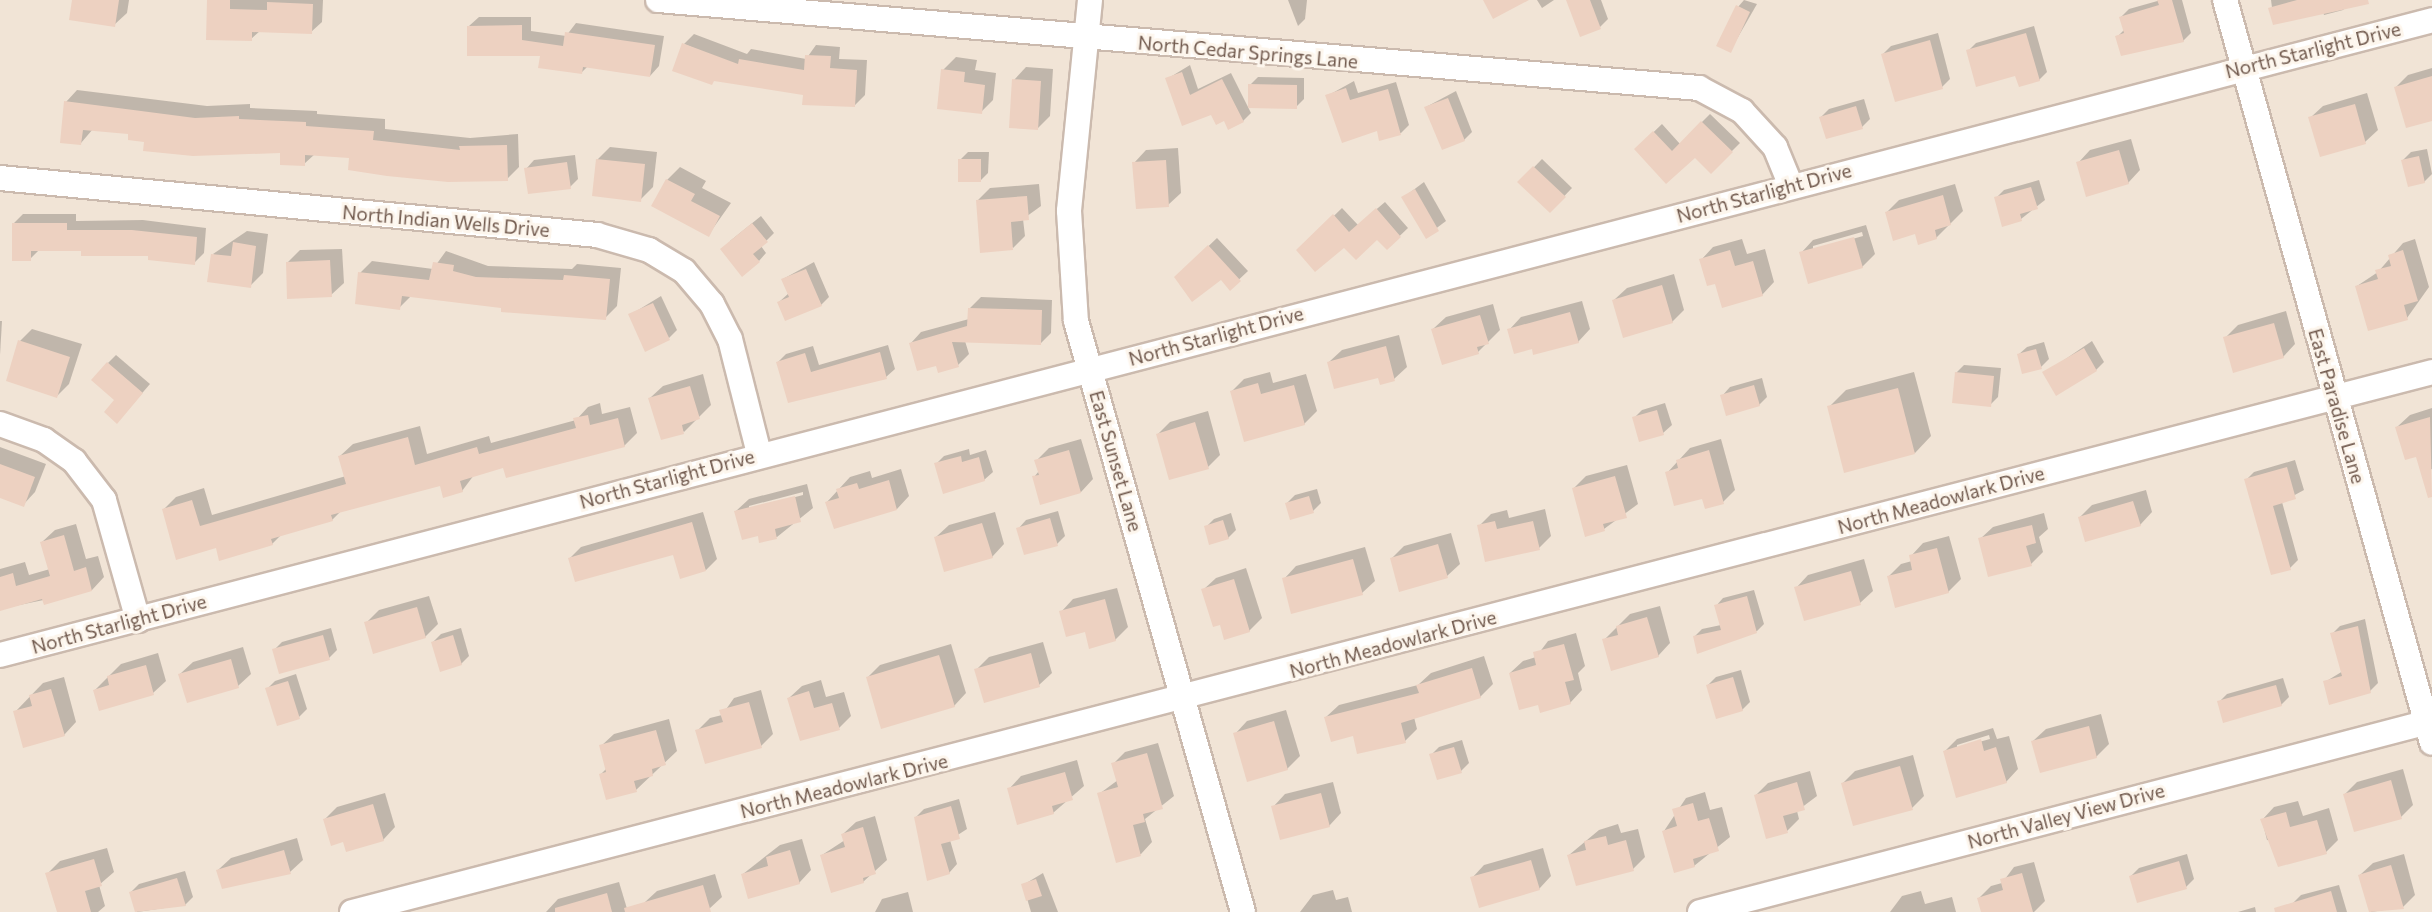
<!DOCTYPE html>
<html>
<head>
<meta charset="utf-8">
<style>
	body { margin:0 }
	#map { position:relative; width:2432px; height:912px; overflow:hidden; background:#faf2e7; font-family:Commissioner,sans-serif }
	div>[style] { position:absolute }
	.residential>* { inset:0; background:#f1e4d6 }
	.shadow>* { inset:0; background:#0003 }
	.building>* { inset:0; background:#edd1c1 }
	.roads { filter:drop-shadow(2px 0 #cbbaae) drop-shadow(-2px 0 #cbbaae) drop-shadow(0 2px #cbbaae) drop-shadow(0 -2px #cbbaae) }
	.minor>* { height:24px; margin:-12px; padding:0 12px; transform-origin:12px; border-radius:12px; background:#fff }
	span { translate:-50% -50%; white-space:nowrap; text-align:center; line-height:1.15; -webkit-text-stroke:6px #fdf6ed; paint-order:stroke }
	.street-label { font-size:19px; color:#715a4e }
</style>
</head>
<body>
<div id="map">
	<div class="residential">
		<div style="clip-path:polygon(0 0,2432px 0,2432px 912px,0 912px)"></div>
	</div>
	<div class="shadow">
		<div style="clip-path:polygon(74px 0,129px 0,127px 13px,114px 25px)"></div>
		<div style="clip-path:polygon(209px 0,323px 0,322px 22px,311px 32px,260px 31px,251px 39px)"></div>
		<div style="clip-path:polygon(1288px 0,1307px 0,1305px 19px,1298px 26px)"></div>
		<div style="clip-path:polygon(1537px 0,1554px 0,1542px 8px)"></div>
		<div style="clip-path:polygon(1568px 0,1601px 0,1608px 19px,1600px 27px)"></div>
		<div style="clip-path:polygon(1744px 0,1757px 4px,1730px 51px,1738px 7px)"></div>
		<div style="clip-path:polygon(2161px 0,2182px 0,2191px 33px,2183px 41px,2117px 37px,2125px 29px,2121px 17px,2129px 9px)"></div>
		<div style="clip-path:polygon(2271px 0,2350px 0,2351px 2px,2343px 10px,2324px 15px,2322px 9px,2274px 23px)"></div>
		<div style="clip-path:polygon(479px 17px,531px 17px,531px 31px,566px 36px,576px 23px,664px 36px,659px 66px,650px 76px,588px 66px,582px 72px,469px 26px)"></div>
		<div style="clip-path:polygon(2034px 26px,2047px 72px,2039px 80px,1968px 51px,1976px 43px)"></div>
		<div style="clip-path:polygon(1938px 33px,1950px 79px,1942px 87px,1883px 54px,1891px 46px)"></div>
		<div style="clip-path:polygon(694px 34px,747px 54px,751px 49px,806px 59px,816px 45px,840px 47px,839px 59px,867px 60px,865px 95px,854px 106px,804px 93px,684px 44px)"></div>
		<div style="clip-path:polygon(956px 57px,977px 60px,975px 70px,996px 73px,993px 100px,981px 112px,943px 70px)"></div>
		<div style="clip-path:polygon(1190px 65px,1198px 89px,1231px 73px,1251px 113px,1243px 121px,1225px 119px,1167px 79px)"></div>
		<div style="clip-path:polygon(1026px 67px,1053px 69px,1050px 116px,1037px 129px,1014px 80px)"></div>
		<div style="clip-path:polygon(2432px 68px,2432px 119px,2396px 87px,2408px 75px)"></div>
		<div style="clip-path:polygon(1258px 77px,1304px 78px,1304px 99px,1296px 107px,1250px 85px)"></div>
		<div style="clip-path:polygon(1354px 81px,1358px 93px,1396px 82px,1409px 125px,1401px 133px,1381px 139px,1378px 129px,1327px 96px)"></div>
		<div style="clip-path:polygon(77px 90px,207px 106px,250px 104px,250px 108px,317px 111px,317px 114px,385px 119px,385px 129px,470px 138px,518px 134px,519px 167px,507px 179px,351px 156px,315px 154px,304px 164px,282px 151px,146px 140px,130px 133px,93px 129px,81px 143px,66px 102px)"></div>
		<div style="clip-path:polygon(1456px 91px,1472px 132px,1464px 140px,1426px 107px)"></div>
		<div style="clip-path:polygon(2367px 93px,2378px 130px,2365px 142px,2310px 118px,2323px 106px)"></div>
		<div style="clip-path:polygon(1864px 99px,1870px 119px,1862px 127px,1821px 117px,1829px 109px)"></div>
		<div style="clip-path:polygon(1710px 114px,1740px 143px,1711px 172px,1695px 155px,1636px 149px,1662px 124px,1680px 144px)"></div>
		<div style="clip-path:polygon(2131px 139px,2140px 170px,2128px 183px,2078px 163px,2090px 150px)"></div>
		<div style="clip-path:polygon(610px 147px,657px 152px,653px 187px,640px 200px,597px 160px)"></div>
		<div style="clip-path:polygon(1178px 148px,1181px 193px,1168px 205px,1134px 163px,1146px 150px)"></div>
		<div style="clip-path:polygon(2427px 149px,2432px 174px,2424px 182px,2403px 160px,2411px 152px)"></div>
		<div style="clip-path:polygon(968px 152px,989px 152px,988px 173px,980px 181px,960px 160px)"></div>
		<div style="clip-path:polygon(575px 155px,578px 179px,570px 187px,526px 169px,534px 160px)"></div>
		<div style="clip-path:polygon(1542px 159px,1572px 188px,1550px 211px,1520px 182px)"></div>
		<div style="clip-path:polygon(680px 167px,706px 181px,702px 188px,731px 203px,709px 234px,667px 180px)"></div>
		<div style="clip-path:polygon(2039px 180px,2045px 200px,2021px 219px,1996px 198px,2004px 190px)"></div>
		<div style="clip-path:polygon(1424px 182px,1446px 221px,1426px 236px,1404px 197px)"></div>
		<div style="clip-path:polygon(1039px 184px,1041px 206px,1023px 219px,1025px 236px,1013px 248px,977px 201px,990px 188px)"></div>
		<div style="clip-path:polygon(1955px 184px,1963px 211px,1936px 238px,1916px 232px,1887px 212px,1899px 200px)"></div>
		<div style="clip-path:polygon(1385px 202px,1408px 228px,1387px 248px,1377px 237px,1299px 250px,1342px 208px,1358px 225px)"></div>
		<div style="clip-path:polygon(23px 214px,76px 214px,76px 221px,143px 220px,206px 228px,204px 253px,194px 263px,150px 254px,40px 249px,30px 259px,13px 224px)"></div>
		<div style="clip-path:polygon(761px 216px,774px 233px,761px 246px,766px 253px,759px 261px,730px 241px)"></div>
		<div style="clip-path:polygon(evenodd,1866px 225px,1875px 254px,1862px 267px,1801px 253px,1813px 240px,1866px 225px,1862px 232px,1863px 236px,1813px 250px,1813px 246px,1862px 232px)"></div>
		<div style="clip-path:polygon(247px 231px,268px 234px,263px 273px,250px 286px,213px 254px)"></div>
		<div style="clip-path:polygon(1217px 238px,1248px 271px,1230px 288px,1221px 278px,1176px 277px)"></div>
		<div style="clip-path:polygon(1742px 239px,1747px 254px,1765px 249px,1774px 282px,1762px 295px,1716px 281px,1701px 260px,1713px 247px)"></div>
		<div style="clip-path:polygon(2415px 239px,2429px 287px,2407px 318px,2357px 286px,2378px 272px,2403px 243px)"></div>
		<div style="clip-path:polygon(342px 249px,344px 283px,331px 295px,287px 263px,300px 250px)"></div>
		<div style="clip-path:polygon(446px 251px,488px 266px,572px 269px,577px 264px,621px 268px,617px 306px,605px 318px,412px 295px,399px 308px,360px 273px,372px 261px,433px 269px)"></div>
		<div style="clip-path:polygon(814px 262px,829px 297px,821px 305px,779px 302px,789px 293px,783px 279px)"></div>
		<div style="clip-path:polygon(1674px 274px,1684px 310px,1672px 322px,1614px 300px,1627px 288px)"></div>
		<div style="clip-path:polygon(661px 296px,677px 330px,669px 338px,630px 315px)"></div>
		<div style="clip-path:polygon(981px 297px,1052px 300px,1051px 333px,1040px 344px,965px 341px,969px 354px,958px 365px,937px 364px,911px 343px,921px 332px,969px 319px,970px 308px)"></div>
		<div style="clip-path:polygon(1582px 301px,1590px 329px,1578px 342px,1533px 347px,1509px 330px,1521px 317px)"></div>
		<div style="clip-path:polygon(1493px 304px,1500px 330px,1478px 352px,1433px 329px,1446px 317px)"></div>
		<div style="clip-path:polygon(2286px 311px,2295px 344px,2283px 357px,2225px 338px,2238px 325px)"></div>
		<div style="clip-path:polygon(0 321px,2px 321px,0 355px)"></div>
		<div style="clip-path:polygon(32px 329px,82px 344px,69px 384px,57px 396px,20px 341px)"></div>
		<div style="clip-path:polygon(1399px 335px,1407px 367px,1394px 379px,1329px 362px,1342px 350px)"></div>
		<div style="clip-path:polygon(2092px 341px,2104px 362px,2096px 370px,2045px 373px)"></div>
		<div style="clip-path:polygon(2044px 342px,2049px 359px,2041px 367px,2018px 355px,2027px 347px)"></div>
		<div style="clip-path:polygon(888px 345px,895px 369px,886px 377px,789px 401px,778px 362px,786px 354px,813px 346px,819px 365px)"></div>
		<div style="clip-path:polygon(116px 355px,150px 384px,125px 413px,108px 363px)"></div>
		<div style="clip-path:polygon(1964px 365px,2001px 368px,1998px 397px,1990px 405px,1956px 373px)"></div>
		<div style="clip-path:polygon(1270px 372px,1273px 383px,1306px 374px,1317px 411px,1304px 424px,1232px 391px,1244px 379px)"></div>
		<div style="clip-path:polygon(1914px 372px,1931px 436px,1915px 453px,1829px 407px,1846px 390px)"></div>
		<div style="clip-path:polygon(703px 374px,711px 405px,684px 432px,650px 398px,663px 386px)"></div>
		<div style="clip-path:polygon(1762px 378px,1767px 397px,1759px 405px,1722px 396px,1730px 387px)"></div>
		<div style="clip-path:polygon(600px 403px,602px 414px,630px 407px,637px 433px,624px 446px,504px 466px,474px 475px,462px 491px,441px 484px,341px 511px,332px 520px,282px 534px,272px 544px,217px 546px,164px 509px,176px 497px,204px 488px,212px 515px,346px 476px,340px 456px,353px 444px,420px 426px,427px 454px,489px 436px,491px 443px,576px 420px,588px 407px)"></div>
		<div style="clip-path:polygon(1665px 403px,1672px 425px,1663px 433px,1634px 418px,1642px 410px)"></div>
		<div style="clip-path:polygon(2432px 408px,2432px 469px,2422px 472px,2417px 454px,2397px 427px,2410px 415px)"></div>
		<div style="clip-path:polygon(1208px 411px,1220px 455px,1208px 467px,1158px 434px,1170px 422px)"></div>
		<div style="clip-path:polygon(1081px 439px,1093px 479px,1081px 492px,1034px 477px,1039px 471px,1036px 461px,1049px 448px)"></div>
		<div style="clip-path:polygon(1721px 439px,1735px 490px,1723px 502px,1703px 496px,1667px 473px,1690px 448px)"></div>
		<div style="clip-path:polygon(0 447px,46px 464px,35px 492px,23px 505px,0 496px)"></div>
		<div style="clip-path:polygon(969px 449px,970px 455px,986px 450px,993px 472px,984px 480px,936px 464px,944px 456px)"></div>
		<div style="clip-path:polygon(2295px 460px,2304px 490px,2282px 502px,2298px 560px,2290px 568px,2246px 480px,2254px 472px)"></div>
		<div style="clip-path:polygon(1627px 465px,1638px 504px,1604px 529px,1574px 488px,1586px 476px)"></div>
		<div style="clip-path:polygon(901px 469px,909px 496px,897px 509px,827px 502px,850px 477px,870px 471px,872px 478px)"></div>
		<div style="clip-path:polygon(evenodd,807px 484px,813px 508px,777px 537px,759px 534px,736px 511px,749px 499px,807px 484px,803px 492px,803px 495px,749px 509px,749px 506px,803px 492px)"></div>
		<div style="clip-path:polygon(1317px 489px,1321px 503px,1313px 511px,1287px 503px,1295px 495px)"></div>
		<div style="clip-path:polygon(2146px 490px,2152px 512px,2140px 525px,2080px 517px,2092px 505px)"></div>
		<div style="clip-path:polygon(1545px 509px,1551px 536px,1539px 548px,1479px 526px,1491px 514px,1507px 510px,1509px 518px)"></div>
		<div style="clip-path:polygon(1058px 511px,1065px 536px,1057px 544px,1018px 529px,1026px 520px)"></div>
		<div style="clip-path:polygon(703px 512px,717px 559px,706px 570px,674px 553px,570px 558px,581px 547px)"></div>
		<div style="clip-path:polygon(995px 512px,1004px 544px,992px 557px,936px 537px,949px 525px)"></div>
		<div style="clip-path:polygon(1231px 513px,1236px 530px,1228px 538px,1206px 527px,1214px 519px)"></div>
		<div style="clip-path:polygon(2044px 513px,2048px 529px,2039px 537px,2043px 552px,2031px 564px,1980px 539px,1993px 527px)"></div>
		<div style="clip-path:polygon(76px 524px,86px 559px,98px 556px,104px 577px,92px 590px,0 609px,0 569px,25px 562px,29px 575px,50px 569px,42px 542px,55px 530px)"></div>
		<div style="clip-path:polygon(1451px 533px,1460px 564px,1447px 576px,1392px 558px,1404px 546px)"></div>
		<div style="clip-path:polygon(1949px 536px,1961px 579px,1948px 592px,1888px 577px,1901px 564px,1912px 561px,1911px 556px,1923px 543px)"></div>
		<div style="clip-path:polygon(1365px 547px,1375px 581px,1362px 593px,1284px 579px,1296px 566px)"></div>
		<div style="clip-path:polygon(1864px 559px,1873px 591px,1860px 603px,1796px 588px,1808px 575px)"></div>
		<div style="clip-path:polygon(1246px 568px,1262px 618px,1249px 631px,1221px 623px,1203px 590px,1216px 578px)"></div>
		<div style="clip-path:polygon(1117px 588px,1128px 627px,1115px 640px,1086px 630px,1061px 612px,1073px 599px)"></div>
		<div style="clip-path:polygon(1754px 590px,1764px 624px,1757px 631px,1699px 652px,1695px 636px,1702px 629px,1721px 625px,1716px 606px,1723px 598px)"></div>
		<div style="clip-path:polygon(429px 596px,438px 624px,425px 637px,366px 623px,379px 610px)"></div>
		<div style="clip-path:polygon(1660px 606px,1670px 643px,1658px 656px,1604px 640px,1630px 614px)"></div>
		<div style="clip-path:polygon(2365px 619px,2378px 683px,2370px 691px,2325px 682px,2343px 671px,2332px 634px,2340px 626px)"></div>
		<div style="clip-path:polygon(331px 628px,337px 650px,329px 658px,274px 650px,282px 642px)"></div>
		<div style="clip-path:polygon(461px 628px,469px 656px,461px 664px,433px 642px,441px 634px)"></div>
		<div style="clip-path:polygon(1576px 633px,1585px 666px,1578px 673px,1582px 690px,1570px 703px,1539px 702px,1510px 673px,1523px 661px,1536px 657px,1548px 641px)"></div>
		<div style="clip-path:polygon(1043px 642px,1052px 673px,1039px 685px,976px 670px,989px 657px)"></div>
		<div style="clip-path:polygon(951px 644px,966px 693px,954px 706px,868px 677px,880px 665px)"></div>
		<div style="clip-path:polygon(243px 647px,251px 674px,238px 686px,180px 674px,193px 662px)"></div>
		<div style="clip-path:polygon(158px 653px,166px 681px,153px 693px,95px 690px,121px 664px)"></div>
		<div style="clip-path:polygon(1484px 656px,1493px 684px,1480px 697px,1414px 717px,1417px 729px,1405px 741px,1354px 734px,1326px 717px,1339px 705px,1418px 685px,1431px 673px)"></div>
		<div style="clip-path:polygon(1741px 670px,1750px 702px,1742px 710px,1708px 685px,1716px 677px)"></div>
		<div style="clip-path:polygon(296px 674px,307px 709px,299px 717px,267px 689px,275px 681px)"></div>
		<div style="clip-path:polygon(64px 677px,76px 722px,64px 735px,15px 712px,43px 683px)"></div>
		<div style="clip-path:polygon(2283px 678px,2289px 697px,2281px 705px,2219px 702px,2227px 694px)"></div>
		<div style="clip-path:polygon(821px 680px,826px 697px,844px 692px,851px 716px,839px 728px,789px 698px,802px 686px)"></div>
		<div style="clip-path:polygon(761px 690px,773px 734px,761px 746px,697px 731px,710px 718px,722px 715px,734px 698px)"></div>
		<div style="clip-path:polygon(1286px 710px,1300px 756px,1287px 769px,1235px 734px,1247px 721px)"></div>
		<div style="clip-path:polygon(2101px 714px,2109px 744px,2096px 757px,2033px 741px,2046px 729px)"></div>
		<div style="clip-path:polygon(669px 719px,677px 751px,636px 790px,600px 775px,607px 768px,601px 746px,614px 734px)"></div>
		<div style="clip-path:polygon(evenodd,1993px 728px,1997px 739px,2009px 736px,2018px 769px,2006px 782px,1945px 751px,1957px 739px,1993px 728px,1989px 735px,1990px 739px,1957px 748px,1957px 745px,1989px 735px)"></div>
		<div style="clip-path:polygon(1462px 740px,1469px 763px,1461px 771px,1431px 755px,1439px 747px)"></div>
		<div style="clip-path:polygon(1158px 743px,1174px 796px,1145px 819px,1152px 842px,1141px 854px,1117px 861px,1099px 794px,1118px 780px,1113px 764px,1125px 752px)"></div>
		<div style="clip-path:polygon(1913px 755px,1924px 796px,1912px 808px,1843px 783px,1855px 771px)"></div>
		<div style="clip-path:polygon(1077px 760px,1084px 786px,1053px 813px,1009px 789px,1021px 776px)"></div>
		<div style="clip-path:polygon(2403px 769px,2413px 805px,2401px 817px,2345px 794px,2357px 782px)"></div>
		<div style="clip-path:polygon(1810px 771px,1817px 796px,1797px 811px,1799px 819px,1787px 831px,1756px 795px,1768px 783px)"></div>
		<div style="clip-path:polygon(1333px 782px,1341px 813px,1329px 826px,1273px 807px,1285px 794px)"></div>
		<div style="clip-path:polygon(1705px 792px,1710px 810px,1722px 807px,1730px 837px,1694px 866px,1664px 831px,1686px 798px)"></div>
		<div style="clip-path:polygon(385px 793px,395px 827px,383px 840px,345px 840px,325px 819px,337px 807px)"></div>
		<div style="clip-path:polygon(959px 799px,967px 829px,950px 840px,957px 864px,949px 873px,916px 817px,924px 809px)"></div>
		<div style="clip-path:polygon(2298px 801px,2303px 816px,2329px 808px,2338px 840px,2326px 852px,2267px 840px,2262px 820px,2274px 807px)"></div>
		<div style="clip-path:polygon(875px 816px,887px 860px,863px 882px,822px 855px,845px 840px,843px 834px,856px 822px)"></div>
		<div style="clip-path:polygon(1618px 824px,1621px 833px,1638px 829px,1645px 857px,1633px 869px,1569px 855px,1599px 830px)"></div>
		<div style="clip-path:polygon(297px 838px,303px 860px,290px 872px,223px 887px,218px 870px,231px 858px)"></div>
		<div style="clip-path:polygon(802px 839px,811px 870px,799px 883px,743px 874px,780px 845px)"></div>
		<div style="clip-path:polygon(107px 848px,114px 872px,99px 885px,105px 906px,98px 912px,58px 912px,47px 874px,60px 861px)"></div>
		<div style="clip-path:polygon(1543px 848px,1551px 876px,1539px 889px,1472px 878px,1484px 865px)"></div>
		<div style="clip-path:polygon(2187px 854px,2194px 879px,2186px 887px,2131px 876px,2139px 868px)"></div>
		<div style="clip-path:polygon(2404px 854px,2415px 895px,2403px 907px,2371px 912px,2360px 875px,2373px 863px)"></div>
		<div style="clip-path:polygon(2034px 862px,2045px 901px,2034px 912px,1983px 912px,1979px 898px,1991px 886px,2002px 883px,2014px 867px)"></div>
		<div style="clip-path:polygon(185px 871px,193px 897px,185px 905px,137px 912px,131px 892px,139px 884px)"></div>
		<div style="clip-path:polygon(1043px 873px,1058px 912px,1031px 912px,1023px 885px)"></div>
		<div style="clip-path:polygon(715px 874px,722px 897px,709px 909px,647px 912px,644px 903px,657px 891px)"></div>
		<div style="clip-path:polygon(619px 882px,628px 912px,546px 912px,558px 899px)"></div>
		<div style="clip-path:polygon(2339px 885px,2347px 912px,2296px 912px,2293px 903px,2301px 895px)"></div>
		<div style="clip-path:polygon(1333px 890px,1336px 900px,1348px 897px,1352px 912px,1300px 912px,1313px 895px)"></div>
		<div style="clip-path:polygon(1921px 891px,1925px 904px,1952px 897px,1956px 912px,1890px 912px,1902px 896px)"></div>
		<div style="clip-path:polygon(908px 892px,913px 912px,875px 912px,882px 899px)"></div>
		<div style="clip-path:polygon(2255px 907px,2256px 912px,2238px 912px)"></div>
	</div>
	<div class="building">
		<div style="clip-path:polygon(72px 0,119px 0,115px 27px,69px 20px)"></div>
		<div style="clip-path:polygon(207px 0,230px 0,230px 9px,267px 10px,267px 2px,313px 4px,312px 34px,252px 32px,252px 41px,206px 40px)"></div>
		<div style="clip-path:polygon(1483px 0,1529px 0,1493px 19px)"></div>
		<div style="clip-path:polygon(1566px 0,1590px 0,1601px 29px,1580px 37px)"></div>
		<div style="clip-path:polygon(2157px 0,2172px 0,2184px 42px,2121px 56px,2115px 36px,2124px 33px,2119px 17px,2159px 5px)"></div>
		<div style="clip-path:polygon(2297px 0,2368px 0,2369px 4px,2273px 25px,2268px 8px)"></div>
		<div style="clip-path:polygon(1736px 5px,1750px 12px,1731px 53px,1716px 46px)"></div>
		<div style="clip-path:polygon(522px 25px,522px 40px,563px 46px,565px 32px,655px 45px,650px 77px,583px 67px,582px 74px,538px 68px,540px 56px,467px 56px,467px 26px)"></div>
		<div style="clip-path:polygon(2026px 33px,2040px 81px,2019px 87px,2015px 76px,1976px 87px,1966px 50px)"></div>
		<div style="clip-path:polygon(1930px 40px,1943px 89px,1895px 102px,1881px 54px)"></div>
		<div style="clip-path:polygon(682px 43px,738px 64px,739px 59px,804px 70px,805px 55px,831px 56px,830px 68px,857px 70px,855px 107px,802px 105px,803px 95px,714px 81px,712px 85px,672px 71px)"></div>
		<div style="clip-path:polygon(941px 69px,965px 72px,964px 82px,985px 85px,982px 114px,937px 109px)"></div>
		<div style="clip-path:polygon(1182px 72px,1190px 95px,1222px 79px,1244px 122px,1228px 130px,1224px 121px,1216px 125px,1211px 115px,1182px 126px,1165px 78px)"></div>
		<div style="clip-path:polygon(2432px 76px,2432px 121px,2406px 128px,2394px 87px)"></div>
		<div style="clip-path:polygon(1012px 79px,1041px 81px,1038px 130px,1009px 128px)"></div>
		<div style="clip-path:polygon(1248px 84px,1297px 85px,1297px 109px,1248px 108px)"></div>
		<div style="clip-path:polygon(1346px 88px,1350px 100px,1388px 89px,1401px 135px,1379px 141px,1377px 131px,1342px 143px,1325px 95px)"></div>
		<div style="clip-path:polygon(1448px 98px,1465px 141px,1442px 150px,1424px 107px)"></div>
		<div style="clip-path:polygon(64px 101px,195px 118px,239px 116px,239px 119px,306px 122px,306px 126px,374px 131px,373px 140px,460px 150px,459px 146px,507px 145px,508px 181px,448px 182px,387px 176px,348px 170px,349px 158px,305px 155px,305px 166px,280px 165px,280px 153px,193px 156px,143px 151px,144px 142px,128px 140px,128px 134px,83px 130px,81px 145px,60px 143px)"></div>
		<div style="clip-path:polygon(2355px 104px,2366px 144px,2320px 157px,2308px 117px)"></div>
		<div style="clip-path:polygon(1856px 106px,1863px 129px,1826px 139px,1819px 117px)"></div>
		<div style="clip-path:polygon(1701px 121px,1733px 152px,1711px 174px,1695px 158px,1666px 184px,1634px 149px,1653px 131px,1672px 151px)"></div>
		<div style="clip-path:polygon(2119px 150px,2129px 184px,2086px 197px,2076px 162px)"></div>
		<div style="clip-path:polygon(2419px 156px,2425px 183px,2408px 187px,2401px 160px)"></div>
		<div style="clip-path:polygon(596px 159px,645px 164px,641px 202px,592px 196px)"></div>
		<div style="clip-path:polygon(958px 159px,981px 159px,981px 182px,958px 182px)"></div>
		<div style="clip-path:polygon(1166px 160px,1169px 207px,1136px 209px,1132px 162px)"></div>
		<div style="clip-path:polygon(567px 162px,571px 189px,528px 194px,524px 168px)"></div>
		<div style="clip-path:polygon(1533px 166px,1566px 197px,1550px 213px,1517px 182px)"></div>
		<div style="clip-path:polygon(666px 179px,695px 194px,691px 201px,720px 216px,709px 237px,651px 206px)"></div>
		<div style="clip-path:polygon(2031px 187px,2038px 209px,2020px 214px,2022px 221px,2002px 227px,1994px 197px)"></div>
		<div style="clip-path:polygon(1415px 189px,1439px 231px,1426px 239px,1401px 197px)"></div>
		<div style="clip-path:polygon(1943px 195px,1951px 225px,1935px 230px,1937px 239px,1918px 245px,1915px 234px,1893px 241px,1885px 212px)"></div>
		<div style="clip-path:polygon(1027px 196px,1029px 220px,1011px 222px,1013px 250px,980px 253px,976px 200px)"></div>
		<div style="clip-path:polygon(1376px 208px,1401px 237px,1387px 250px,1377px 240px,1356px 260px,1344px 248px,1315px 272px,1296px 250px,1333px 214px,1349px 232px)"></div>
		<div style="clip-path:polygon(12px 223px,67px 223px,67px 230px,132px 230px,197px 237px,195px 265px,148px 260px,148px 256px,81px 256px,81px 251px,31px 251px,31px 261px,12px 261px)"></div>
		<div style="clip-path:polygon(752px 223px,768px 242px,753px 254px,760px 262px,742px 277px,720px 249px)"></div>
		<div style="clip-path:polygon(1854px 237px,1863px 268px,1808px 284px,1799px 252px)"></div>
		<div style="clip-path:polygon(233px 242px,256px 246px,251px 288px,207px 282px,211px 254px,231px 256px)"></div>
		<div style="clip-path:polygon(1208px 245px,1241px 281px,1230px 291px,1221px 280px,1192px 302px,1174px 277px)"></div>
		<div style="clip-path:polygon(1730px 250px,1735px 266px,1753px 261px,1763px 296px,1722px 308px,1715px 284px,1707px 286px,1699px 259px)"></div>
		<div style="clip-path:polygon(2403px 250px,2418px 301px,2404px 305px,2408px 320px,2368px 331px,2355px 286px,2378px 279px,2375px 270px,2391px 266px,2388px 255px)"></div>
		<div style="clip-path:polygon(330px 260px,332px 297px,287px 299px,286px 262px)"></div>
		<div style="clip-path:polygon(433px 262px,454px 265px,453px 271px,476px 277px,563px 280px,564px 275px,610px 279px,606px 320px,501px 312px,501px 308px,402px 296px,400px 310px,355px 304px,358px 272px,429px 280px)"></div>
		<div style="clip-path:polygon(806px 269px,822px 306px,785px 321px,777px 302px,789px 297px,781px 279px)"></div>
		<div style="clip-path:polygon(1662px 285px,1673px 323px,1623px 338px,1612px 300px)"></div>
		<div style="clip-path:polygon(653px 303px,670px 340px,645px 352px,628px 314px)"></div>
		<div style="clip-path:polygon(968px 308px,1042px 310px,1041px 345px,952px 342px,959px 367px,938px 373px,936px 366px,917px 371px,909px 343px,967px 326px)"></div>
		<div style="clip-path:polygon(1570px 312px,1579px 343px,1533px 355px,1532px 349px,1514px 354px,1507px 329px)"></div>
		<div style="clip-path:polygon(1480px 315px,1489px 344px,1477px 347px,1479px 354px,1442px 365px,1431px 329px)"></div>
		<div style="clip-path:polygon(2274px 323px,2284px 358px,2233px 373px,2223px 337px)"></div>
		<div style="clip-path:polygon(18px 340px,70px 357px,57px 398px,6px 381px)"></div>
		<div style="clip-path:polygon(1386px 346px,1395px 381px,1380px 385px,1378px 378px,1334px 389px,1327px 362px)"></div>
		<div style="clip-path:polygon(2084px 348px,2097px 371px,2056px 396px,2042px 372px)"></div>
		<div style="clip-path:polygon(2036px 349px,2042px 369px,2022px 374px,2017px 354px)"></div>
		<div style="clip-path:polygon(880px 352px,887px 379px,788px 403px,776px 362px,805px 353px,811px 372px)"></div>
		<div style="clip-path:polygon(107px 362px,143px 393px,117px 424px,104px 412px,114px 400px,91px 380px)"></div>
		<div style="clip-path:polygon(1955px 372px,1994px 376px,1991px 407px,1952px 403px)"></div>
		<div style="clip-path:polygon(1258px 383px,1261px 394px,1294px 385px,1305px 425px,1244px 442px,1230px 391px)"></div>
		<div style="clip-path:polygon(1754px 385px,1760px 406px,1726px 416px,1720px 395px)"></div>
		<div style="clip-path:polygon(690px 386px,700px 419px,682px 425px,684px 434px,661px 440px,648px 398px)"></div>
		<div style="clip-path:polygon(1898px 388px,1915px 454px,1844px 473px,1827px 406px)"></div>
		<div style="clip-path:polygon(1657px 410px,1664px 435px,1639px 442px,1632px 417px)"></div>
		<div style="clip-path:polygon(588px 415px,590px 425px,618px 418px,625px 447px,506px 478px,503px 468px,460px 481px,463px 492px,443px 498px,440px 486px,331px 515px,333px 521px,271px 539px,273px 545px,219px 561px,216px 548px,176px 560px,162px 509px,192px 500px,200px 526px,346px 484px,338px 456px,408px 437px,415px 465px,477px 447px,479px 454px,576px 428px,573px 418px)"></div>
		<div style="clip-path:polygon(2430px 417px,2432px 497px,2428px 498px,2416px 457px,2405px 460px,2395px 427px)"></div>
		<div style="clip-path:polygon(1195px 422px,1209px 469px,1169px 480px,1156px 434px)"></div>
		<div style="clip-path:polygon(1069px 450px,1081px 493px,1040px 505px,1032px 476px,1039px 475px,1034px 460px)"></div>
		<div style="clip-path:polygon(1709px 450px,1724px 504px,1705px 509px,1702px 499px,1674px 506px,1665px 472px,1678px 468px,1676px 460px)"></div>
		<div style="clip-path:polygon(961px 456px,962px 462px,979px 457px,985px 481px,943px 494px,934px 463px)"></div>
		<div style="clip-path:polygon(0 464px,35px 477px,24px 507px,0 498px)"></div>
		<div style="clip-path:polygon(2287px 467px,2296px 499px,2273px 506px,2291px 570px,2271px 575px,2244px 479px)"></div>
		<div style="clip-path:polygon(1615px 476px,1627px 518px,1603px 524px,1605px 531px,1585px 537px,1572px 488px)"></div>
		<div style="clip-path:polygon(889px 480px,897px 510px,834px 529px,825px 502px,839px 498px,836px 489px,857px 483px,859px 489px)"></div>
		<div style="clip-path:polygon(795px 496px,801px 522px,775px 529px,777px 539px,759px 543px,758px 536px,742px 540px,734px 511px)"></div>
		<div style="clip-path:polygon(1309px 496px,1314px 513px,1290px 520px,1285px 503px)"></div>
		<div style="clip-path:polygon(2133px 501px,2141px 526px,2085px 542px,2078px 517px)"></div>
		<div style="clip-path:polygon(1050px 518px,1058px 546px,1024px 555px,1016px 528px)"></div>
		<div style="clip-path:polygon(1223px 520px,1229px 539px,1209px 545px,1204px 526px)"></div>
		<div style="clip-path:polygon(1495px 521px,1497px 529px,1533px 521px,1540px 550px,1485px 562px,1477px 525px)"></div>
		<div style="clip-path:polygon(692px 522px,706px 571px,680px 579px,673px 555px,575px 582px,568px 558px)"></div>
		<div style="clip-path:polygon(982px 523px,993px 558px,944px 572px,934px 537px)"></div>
		<div style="clip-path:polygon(2032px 525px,2036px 543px,2026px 546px,2032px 566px,1988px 577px,1978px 538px)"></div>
		<div style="clip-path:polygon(64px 535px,74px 571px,86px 567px,92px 591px,44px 605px,42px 599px,0 611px,0 577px,13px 573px,16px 586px,50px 576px,40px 542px)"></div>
		<div style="clip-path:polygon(1438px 544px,1448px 578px,1399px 592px,1390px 558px)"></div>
		<div style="clip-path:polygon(1937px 548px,1949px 593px,1895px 608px,1887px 576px,1912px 570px,1909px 555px)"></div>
		<div style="clip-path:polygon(1353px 559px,1363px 595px,1291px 614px,1282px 578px)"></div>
		<div style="clip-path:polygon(1851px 571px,1861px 605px,1804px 621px,1794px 587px)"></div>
		<div style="clip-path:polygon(1234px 579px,1250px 632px,1224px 640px,1220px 625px,1213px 627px,1201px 589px)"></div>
		<div style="clip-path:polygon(1747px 596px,1757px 633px,1697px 654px,1693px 636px,1721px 630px,1714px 605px)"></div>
		<div style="clip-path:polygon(1105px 599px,1116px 641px,1089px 649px,1085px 632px,1066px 637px,1059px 611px)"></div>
		<div style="clip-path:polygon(417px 607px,426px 638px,373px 654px,364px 622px)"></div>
		<div style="clip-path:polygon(1647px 617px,1659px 657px,1611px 671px,1602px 639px,1618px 635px,1616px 626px)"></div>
		<div style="clip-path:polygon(2358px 626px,2371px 693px,2329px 705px,2323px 681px,2342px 676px,2330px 633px)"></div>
		<div style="clip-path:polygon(323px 635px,330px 660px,279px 674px,272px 649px)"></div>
		<div style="clip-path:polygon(453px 635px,462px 665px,440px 672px,431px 642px)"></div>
		<div style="clip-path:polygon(1564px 644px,1574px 680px,1565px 682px,1571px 704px,1540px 713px,1538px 705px,1519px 710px,1509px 673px,1536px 665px,1533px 652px)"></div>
		<div style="clip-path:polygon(1031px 653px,1040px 687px,984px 703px,974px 669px)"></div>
		<div style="clip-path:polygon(939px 655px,955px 707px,881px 729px,866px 677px)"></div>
		<div style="clip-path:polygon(231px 659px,239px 688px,187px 703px,178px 674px)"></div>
		<div style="clip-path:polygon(146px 665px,154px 695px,99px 711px,93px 690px,109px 685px,107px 676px)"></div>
		<div style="clip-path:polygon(1472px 668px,1481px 698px,1401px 723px,1406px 743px,1357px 754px,1353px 736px,1331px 742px,1324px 717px,1419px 693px,1416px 685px)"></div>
		<div style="clip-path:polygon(1733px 677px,1743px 711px,1716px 719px,1706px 685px)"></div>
		<div style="clip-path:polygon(288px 681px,300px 719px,277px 726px,265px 688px)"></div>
		<div style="clip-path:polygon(2276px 685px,2282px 706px,2223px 723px,2217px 701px)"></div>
		<div style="clip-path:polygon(51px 689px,65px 736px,23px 748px,13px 711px,32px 706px,29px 695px)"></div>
		<div style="clip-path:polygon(809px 691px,814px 708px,832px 703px,840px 730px,800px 741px,787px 698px)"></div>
		<div style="clip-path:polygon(749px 702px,762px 748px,705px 764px,695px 730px,723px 722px,719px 710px)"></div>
		<div style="clip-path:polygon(1274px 721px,1288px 770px,1247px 782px,1233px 733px)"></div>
		<div style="clip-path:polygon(2089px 726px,2097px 758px,2040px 773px,2031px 741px)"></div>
		<div style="clip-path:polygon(656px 730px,666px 765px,652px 769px,653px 776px,634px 781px,637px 792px,606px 800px,599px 774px,606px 772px,599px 745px)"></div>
		<div style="clip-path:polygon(1981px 739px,1984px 751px,1996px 747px,2007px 783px,1956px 798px,1943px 751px)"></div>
		<div style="clip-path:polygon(1454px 747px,1462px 773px,1437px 780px,1429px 754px)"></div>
		<div style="clip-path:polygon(1147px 753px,1163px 809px,1143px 814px,1145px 822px,1133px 825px,1141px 856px,1116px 863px,1097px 793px,1118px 787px,1111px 763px)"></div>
		<div style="clip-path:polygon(1900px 766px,1913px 810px,1853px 826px,1841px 783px)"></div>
		<div style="clip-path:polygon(1065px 772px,1073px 800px,1052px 806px,1054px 814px,1017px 825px,1007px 788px)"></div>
		<div style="clip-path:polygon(2391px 780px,2402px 819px,2354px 832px,2343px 794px)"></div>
		<div style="clip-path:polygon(1797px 782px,1805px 810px,1783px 816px,1788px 833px,1766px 839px,1754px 795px)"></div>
		<div style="clip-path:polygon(1321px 793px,1330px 827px,1280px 840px,1271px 806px)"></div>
		<div style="clip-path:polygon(1693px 803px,1698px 821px,1709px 818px,1719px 851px,1693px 859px,1695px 867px,1674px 873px,1662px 831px,1677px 826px,1672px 809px)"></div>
		<div style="clip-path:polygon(373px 804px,384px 841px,346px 852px,343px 842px,331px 846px,323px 819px)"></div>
		<div style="clip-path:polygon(951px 806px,960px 839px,941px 844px,950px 874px,927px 881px,914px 817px)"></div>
		<div style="clip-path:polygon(2286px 812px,2290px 827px,2317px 820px,2327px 854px,2278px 867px,2260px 819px)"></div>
		<div style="clip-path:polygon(863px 827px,876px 874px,863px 878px,864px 883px,831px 893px,820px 855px,845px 847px,841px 834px)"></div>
		<div style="clip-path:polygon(1606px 836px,1608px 845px,1626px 840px,1634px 871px,1576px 886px,1567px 855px,1586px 850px,1584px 841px)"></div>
		<div style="clip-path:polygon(284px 850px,291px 874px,222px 889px,216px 870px)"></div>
		<div style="clip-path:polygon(790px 850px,800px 884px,748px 899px,741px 874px,768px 866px,766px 857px)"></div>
		<div style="clip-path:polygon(94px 859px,102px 886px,85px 891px,91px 912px,57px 912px,45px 873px)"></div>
		<div style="clip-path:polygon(1531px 860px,1540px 890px,1479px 908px,1470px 877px)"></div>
		<div style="clip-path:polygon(2179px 861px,2187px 889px,2137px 903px,2129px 876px)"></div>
		<div style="clip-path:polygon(2391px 865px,2404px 909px,2369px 912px,2358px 875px)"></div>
		<div style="clip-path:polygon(2022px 873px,2033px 912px,1981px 912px,1977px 898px,2003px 890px,2000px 879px)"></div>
		<div style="clip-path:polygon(177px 878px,186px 906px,135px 912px,129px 892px)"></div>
		<div style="clip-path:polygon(1036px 879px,1042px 896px,1026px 901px,1021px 884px)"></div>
		<div style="clip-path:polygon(703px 885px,711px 912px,625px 912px,624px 908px)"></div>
		<div style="clip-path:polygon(2331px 891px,2337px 912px,2275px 912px,2274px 908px)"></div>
		<div style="clip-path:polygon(607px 893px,612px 912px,555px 912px,555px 908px)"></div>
	</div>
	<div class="roads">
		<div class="minor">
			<div style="left:658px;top:0;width:1045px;rotate:4.83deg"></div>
			<div style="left:1699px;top:88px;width:49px;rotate:28.1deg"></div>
			<div style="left:1742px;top:111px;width:49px;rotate:47.5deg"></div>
			<div style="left:1775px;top:147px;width:42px;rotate:67.7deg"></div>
			<div style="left:1090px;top:0;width:212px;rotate:95.7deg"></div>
			<div style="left:1069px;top:211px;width:110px;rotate:86.4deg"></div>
			<div style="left:1076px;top:321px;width:614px;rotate:74.22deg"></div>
			<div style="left:2225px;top:0;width:771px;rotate:74.43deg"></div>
			<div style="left:0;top:178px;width:600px;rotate:5.45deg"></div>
			<div style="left:597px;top:235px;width:54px;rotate:16.1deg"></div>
			<div style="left:649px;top:250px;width:41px;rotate:31deg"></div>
			<div style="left:684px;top:271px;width:43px;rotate:49.7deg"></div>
			<div style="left:712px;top:304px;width:39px;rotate:63deg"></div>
			<div style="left:730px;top:339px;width:119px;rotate:75.8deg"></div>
			<div style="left:0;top:424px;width:47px;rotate:20deg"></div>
			<div style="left:44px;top:440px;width:37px;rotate:35deg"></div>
			<div style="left:74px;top:461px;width:49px;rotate:52.4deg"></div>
			<div style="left:104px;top:500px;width:125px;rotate:74.2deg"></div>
			<div style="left:0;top:655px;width:2514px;rotate:-14.63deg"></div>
			<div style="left:352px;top:912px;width:2149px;rotate:-14.55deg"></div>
			<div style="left:1700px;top:912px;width:757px;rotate:-14.62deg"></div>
		</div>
	</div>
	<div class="street-label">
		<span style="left:2313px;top:50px;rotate:-14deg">North Starlight Drive</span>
		<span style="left:1248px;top:52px;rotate:5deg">North Cedar Springs Lane</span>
		<span style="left:1764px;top:193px;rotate:-15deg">North Starlight Drive</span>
		<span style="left:446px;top:221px;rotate:5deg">North Indian Wells Drive</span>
		<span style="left:1216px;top:336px;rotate:-15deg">North Starlight Drive</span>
		<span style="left:2337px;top:406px;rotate:74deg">East Paradise Lane</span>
		<span style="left:1116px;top:461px;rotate:74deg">East Sunset Lane</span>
		<span style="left:667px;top:479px;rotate:-15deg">North Starlight Drive</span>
		<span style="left:1941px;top:500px;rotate:-15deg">North Meadowlark Drive</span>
		<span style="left:119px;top:624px;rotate:-15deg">North Starlight Drive</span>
		<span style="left:1393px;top:644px;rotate:-15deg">North Meadowlark Drive</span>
		<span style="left:844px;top:786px;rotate:-14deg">North Meadowlark Drive</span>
		<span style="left:2066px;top:816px;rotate:-15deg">North Valley View Drive</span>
	</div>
</div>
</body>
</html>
